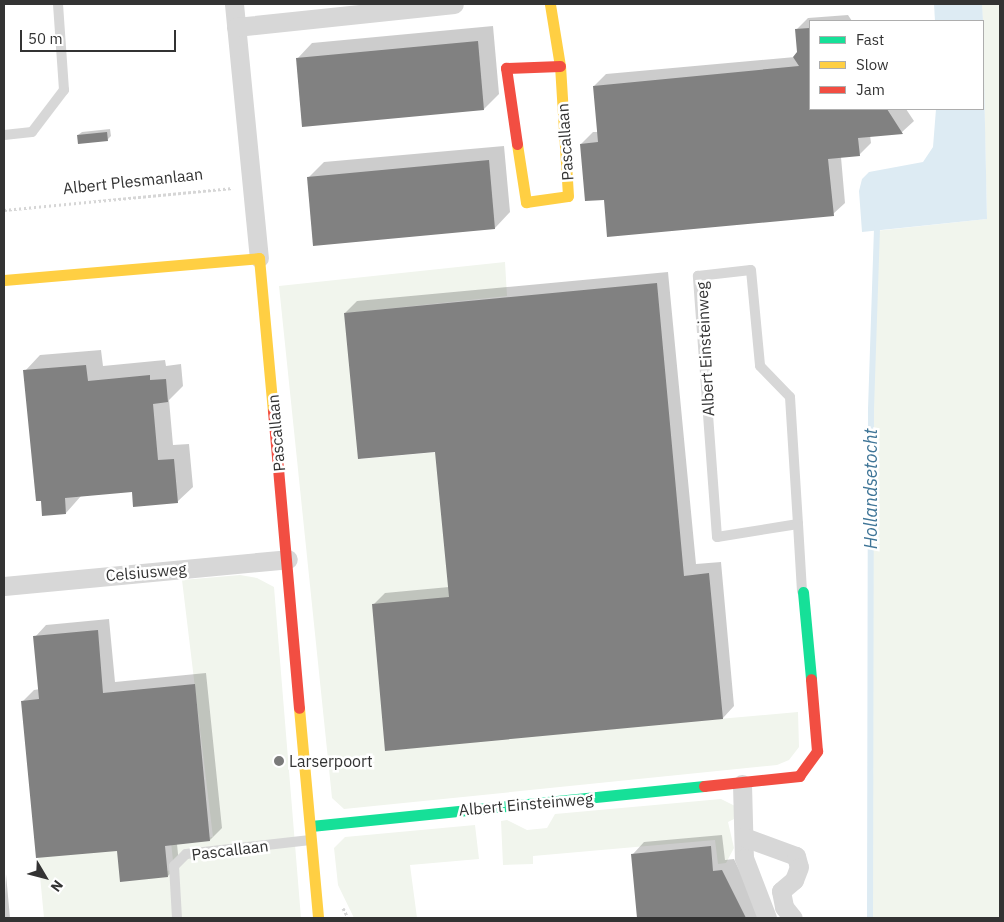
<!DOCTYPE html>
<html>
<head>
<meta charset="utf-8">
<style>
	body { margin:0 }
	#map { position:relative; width:1004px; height:922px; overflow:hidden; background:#fff; font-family:"IBM Plex Sans",sans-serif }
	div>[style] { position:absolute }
	.green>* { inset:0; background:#f1f5ed }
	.water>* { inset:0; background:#ddebf3 }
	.shadow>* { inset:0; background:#0003 }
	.stream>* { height:6px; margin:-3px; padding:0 3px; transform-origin:3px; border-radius:3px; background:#ddebf3 }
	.building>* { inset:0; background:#818181 }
	.path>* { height:3px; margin-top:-1.5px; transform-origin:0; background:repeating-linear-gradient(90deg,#d6d6d6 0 2.5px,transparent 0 5px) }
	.lane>* { height:10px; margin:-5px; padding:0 5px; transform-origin:5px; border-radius:5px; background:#d7d7d7 }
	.street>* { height:19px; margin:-9.5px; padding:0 9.5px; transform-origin:9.5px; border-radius:9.5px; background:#d7d7d7 }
	.fast>* { height:11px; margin:-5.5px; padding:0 5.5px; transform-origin:5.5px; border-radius:5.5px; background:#16e098 }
	.slow>* { height:11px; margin:-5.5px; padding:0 5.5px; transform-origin:5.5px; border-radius:5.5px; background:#ffcf43 }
	.jam>* { height:11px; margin:-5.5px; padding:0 5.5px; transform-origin:5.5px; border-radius:5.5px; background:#f24e42 }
	.dots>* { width:14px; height:14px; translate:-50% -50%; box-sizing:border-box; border:2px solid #fff; border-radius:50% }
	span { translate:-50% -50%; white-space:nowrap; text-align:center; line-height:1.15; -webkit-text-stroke:5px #fff; paint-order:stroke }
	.street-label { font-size:16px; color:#333 }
	.poi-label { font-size:16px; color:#333 }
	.left { translate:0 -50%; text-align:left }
	.water-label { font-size:18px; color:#3f7597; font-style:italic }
	.frame { position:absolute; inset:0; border:5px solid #333; pointer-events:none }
	.legend { position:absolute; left:809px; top:20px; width:175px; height:90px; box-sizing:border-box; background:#fff; border:1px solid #adadad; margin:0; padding:6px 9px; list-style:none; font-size:15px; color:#333 }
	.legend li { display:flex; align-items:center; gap:10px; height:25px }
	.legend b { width:25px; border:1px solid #adadad }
	.north { position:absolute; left:20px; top:852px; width:50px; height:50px; -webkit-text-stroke:4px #fff; paint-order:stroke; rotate:127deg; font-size:14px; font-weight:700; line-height:20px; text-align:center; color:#333 }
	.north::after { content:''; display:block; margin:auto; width:18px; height:22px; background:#333; clip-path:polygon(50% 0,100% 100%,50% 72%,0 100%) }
	.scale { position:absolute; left:20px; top:30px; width:156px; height:22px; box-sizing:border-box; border:2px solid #333; border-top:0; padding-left:6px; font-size:15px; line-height:18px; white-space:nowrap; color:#333; -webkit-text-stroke:4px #fff; paint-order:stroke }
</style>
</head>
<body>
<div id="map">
	<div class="green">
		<div style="clip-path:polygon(982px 4px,1000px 4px,1000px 918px,870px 918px,875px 231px,987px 219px)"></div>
		<div style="clip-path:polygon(505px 262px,507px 296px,347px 313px,361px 459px,438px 452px,452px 597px,392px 748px,798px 712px,799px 747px,789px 760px,777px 765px,344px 809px,332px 798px,279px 286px)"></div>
		<div style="clip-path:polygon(240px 575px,257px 578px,274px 587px,301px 918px,44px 918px,38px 855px,121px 846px,124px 875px,174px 870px,171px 842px,213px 837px,182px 580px)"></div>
		<div style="clip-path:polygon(721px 799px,735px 806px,736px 818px,728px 822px,734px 848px,726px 863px,718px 864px,715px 840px,533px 856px,533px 864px,503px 865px,501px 821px,507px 820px,527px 830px,547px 828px,555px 814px)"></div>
		<div style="clip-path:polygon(475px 825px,479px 859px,410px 865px,417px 918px,354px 918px,338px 885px,334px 848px,345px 837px)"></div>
	</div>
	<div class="water">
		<div style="clip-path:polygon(934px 4px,982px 4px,983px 21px,935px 21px)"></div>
		<div style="clip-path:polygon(983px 31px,987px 219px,862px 232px,859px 191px,862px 179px,869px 172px,923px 162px,933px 147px,936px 109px,983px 109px)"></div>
	</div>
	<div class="shadow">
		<div style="clip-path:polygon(848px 15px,852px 21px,810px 21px,810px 109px,906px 109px,914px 121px,902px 132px,870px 135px,871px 143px,859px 155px,841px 157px,845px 203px,833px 214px,605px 199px,581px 144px,593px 132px,598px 132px,594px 86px,606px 74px,795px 57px,798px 52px,796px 30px,808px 18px)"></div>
		<div style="clip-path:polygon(493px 26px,499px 94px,484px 109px,297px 59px,312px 43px)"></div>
		<div style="clip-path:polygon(110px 129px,111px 136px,107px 140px,78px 135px,82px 132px)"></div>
		<div style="clip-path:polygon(504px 146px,510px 212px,495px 228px,308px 178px,324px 162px)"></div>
		<div style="clip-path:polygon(668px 272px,696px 564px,721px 562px,734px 706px,723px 718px,373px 605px,385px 593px,449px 587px,436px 450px,345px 313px,357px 301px)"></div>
		<div style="clip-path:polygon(101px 350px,103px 366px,165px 360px,166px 366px,181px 364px,183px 386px,169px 400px,173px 445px,189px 444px,193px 487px,177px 502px,133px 491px,81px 496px,66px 513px,25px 371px,40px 355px)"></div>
		<div style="clip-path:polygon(109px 619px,115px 682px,206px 673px,222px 828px,210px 840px,177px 844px,179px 864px,168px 876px,118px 849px,22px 702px,34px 690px,40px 689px,35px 637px,46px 625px)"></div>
		<div style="clip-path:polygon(722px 835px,725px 860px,734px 859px,763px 918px,639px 918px,633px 854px,644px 842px)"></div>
		<div style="clip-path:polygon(6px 874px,10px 918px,4px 918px)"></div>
	</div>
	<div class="stream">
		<div style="left:870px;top:918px;width:509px;rotate:-89.89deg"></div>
		<div style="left:871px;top:409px;width:185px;rotate:-88.1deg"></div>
	</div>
	<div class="building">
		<div style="clip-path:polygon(810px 28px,810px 109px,887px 109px,903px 134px,858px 138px,860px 156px,828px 159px,834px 216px,607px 237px,604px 200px,585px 201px,580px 144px,598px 142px,593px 86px,799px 66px,793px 57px,797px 52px,795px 29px)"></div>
		<div style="clip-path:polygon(478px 41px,484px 110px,302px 127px,296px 58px)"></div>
		<div style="clip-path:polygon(107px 132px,108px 141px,78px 144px,77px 135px)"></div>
		<div style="clip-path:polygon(489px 160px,495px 229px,313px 246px,307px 177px)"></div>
		<div style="clip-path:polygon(657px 283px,684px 576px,709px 573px,723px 719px,385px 751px,372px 604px,449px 597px,435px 452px,358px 459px,344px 313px)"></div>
		<div style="clip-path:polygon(86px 365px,88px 381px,150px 375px,150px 380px,166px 379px,168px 402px,153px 404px,158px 460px,174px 459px,178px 503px,133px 507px,132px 492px,65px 498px,66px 514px,42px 516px,41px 501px,36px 501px,23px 370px)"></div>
		<div style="clip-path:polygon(98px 630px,103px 693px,195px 684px,210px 841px,165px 846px,168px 877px,120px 882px,117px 851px,36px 858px,21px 701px,39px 699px,33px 636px)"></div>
		<div style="clip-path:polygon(711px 846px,713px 871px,722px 870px,746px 918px,637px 918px,631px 854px)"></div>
	</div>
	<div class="path">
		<div style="left:4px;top:210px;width:230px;rotate:-5.5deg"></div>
		<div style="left:343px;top:908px;width:11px;rotate:63deg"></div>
	</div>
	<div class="lane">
		<div style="left:4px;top:135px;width:28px;rotate:-6deg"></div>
		<div style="left:32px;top:132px;width:53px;rotate:-52.7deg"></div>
		<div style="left:64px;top:90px;width:86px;rotate:-94deg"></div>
		<div style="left:798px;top:524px;width:82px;rotate:170.9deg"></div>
		<div style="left:717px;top:537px;width:262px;rotate:-94.2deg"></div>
		<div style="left:698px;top:276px;width:53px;rotate:-6.5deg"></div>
		<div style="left:751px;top:270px;width:96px;rotate:84.6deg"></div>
		<div style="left:760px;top:366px;width:43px;rotate:45.9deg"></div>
		<div style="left:790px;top:397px;width:127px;rotate:86.4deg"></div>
		<div style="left:798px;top:524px;width:67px;rotate:86.6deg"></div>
		<div style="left:177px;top:918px;width:52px;rotate:-93.3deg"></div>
		<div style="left:174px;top:866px;width:17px;rotate:-45deg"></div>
		<div style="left:186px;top:854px;width:125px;rotate:-6.4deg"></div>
	</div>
	<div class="street">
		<div style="left:234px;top:4px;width:255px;rotate:84.4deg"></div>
		<div style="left:236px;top:27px;width:219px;rotate:-6deg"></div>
		<div style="left:4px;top:586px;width:285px;rotate:-5.4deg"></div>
		<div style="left:742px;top:784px;width:74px;rotate:88.5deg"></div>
		<div style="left:744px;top:858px;width:64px;rotate:69deg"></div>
		<div style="left:744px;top:837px;width:55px;rotate:20.1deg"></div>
		<div style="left:796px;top:856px;width:11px;rotate:75deg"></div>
		<div style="left:799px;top:867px;width:14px;rotate:111deg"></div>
		<div style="left:794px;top:880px;width:17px;rotate:140deg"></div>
		<div style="left:781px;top:891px;width:16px;rotate:79deg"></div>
		<div style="left:784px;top:907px;width:14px;rotate:51deg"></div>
	</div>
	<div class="fast">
		<div style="left:803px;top:592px;width:87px;rotate:84.7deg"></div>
		<div style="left:311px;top:826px;width:395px;rotate:-5.8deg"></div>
	</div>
	<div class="slow">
		<div style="left:517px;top:144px;width:59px;rotate:81.2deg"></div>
		<div style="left:526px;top:202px;width:42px;rotate:-8.1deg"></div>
		<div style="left:568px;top:196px;width:130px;rotate:-93.5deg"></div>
		<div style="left:560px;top:66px;width:63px;rotate:-99.2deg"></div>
		<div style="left:4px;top:280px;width:256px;rotate:-4.9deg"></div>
		<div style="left:259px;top:258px;width:154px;rotate:84.8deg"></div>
		<div style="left:299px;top:708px;width:211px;rotate:84.8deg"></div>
	</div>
	<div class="jam">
		<div style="left:517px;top:144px;width:77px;rotate:-98.2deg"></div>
		<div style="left:506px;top:68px;width:54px;rotate:-2.1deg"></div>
		<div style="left:273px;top:411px;width:298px;rotate:85deg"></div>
		<div style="left:704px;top:786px;width:96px;rotate:-6deg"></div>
		<div style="left:799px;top:776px;width:31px;rotate:-54deg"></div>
		<div style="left:817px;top:751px;width:72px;rotate:-94.8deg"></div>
	</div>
	<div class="dots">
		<div style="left:279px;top:761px;background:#7a7a7a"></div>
	</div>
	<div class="street-label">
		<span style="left:565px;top:142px;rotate:-94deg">Pascallaan</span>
		<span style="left:133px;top:181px;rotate:-6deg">Albert Plesmanlaan</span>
		<span style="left:705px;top:349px;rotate:-93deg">Albert Einsteinweg</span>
		<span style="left:276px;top:433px;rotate:-95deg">Pascallaan</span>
		<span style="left:146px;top:572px;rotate:-5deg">Celsiusweg</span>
		<span style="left:526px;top:804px;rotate:-5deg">Albert Einsteinweg</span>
		<span style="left:230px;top:850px;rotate:-7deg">Pascallaan</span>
	</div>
	<div class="poi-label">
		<span class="left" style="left:289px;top:761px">Larserpoort</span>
	</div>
	<div class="water-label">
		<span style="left:871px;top:489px;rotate:-90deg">Hollandsetocht</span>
	</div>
	<div class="frame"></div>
	<ul class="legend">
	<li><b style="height:6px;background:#16e098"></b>Fast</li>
	<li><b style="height:6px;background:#ffcf43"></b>Slow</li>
	<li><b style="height:6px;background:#f24e42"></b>Jam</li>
	</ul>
	<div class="north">N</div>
	<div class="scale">50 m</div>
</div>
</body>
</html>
